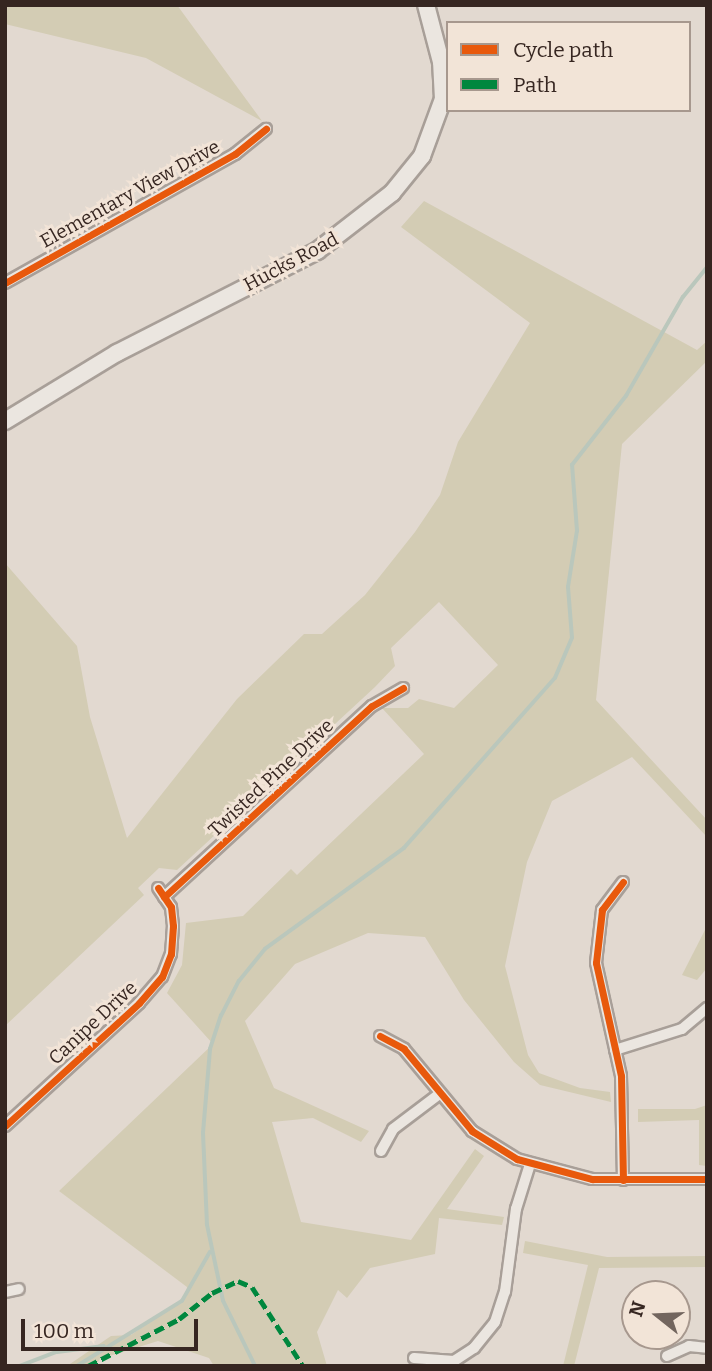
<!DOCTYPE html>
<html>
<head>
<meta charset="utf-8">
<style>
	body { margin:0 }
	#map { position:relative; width:712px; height:1371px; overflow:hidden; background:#e2d9d0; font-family:Bitter,serif }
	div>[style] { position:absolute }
	.green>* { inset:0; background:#d3ccb4 }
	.stream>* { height:3.5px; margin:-1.75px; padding:0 1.75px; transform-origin:1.75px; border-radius:1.75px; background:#bac7bc }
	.roads { filter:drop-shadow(2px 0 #a89f98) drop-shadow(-2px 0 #a89f98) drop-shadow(0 2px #a89f98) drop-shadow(0 -2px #a89f98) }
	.street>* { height:10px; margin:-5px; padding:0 5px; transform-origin:5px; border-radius:5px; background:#ebe6e0 }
	.secondary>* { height:16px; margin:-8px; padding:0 8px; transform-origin:8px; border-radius:8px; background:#ebe6e0 }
	.quiet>* { height:5px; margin-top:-2.5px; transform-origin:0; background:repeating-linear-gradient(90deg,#00873e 0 10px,transparent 0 15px) }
	.cycleway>* { height:7px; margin:-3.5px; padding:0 3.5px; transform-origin:3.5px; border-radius:3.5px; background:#e8590c }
	span { translate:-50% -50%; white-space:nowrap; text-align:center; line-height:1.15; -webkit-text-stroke:6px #f2e4d7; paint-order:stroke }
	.street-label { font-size:19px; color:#362621 }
	.frame { position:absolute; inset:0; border:7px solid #362621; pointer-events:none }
	.legend { position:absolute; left:446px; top:21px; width:245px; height:91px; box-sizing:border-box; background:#f2e4d7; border:2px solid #a7988e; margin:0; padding:9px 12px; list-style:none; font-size:21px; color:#362621 }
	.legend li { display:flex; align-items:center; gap:14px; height:35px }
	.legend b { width:35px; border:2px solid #a7988e }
	.north { position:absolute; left:621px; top:1280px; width:70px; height:70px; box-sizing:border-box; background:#f2e4d7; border:2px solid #a7988e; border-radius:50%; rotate:288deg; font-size:19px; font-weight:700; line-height:28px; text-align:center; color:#362621 }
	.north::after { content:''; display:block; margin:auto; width:24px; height:32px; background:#72655e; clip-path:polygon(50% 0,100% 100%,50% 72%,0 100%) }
	.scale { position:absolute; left:21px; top:1319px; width:177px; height:32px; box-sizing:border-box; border:4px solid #362621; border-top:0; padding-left:9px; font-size:21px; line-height:24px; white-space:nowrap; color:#362621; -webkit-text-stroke:5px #f2e4d7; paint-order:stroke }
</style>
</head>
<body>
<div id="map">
	<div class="green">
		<div style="clip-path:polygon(5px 5px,177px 5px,262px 121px,146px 58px,5px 24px)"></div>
		<div style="clip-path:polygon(424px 201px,697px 350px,707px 341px,707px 361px,622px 444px,596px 700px,707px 820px,707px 837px,632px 757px,552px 801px,527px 862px,505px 966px,528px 1055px,539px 1073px,580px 1088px,610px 1092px,611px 1102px,540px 1085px,514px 1062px,464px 1000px,425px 937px,368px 933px,295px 964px,245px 1021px,274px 1088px,369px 1131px,361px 1142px,313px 1118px,272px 1122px,301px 1222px,411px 1240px,475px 1149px,484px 1156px,447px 1209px,504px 1217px,502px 1225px,439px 1218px,435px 1254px,370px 1268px,347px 1298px,338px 1290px,317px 1332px,327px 1366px,214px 1366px,209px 1358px,158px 1341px,100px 1359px,95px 1366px,67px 1366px,111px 1336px,131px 1335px,186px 1297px,187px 1287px,59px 1191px,213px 1044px,167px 993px,182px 965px,186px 923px,243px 916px,291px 869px,297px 875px,424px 754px,382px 708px,408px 708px,419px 699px,454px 708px,498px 665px,439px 602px,391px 648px,395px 666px,375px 687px,177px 870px,159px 868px,138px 888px,144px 895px,5px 1026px,5px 563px,77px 646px,90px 717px,127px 838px,237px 699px,304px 634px,322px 634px,365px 595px,415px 532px,440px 495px,458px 442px,530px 323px,401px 227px)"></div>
		<div style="clip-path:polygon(707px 926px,707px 968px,697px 980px,682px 975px)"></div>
		<div style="clip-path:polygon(707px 1105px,707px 1166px,699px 1165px,699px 1120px,638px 1122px,638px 1109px,695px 1109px)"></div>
		<div style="clip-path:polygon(525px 1241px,607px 1257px,707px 1256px,707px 1267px,599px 1268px,574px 1366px,563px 1366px,588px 1265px,523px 1253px)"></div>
	</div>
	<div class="stream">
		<div style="left:20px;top:1366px;width:40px;rotate:-21deg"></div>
		<div style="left:57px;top:1352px;width:47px;rotate:-7.3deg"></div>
		<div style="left:77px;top:1366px;width:123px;rotate:-31.8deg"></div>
		<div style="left:182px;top:1301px;width:56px;rotate:-60.3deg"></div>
		<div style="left:255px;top:1366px;width:72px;rotate:-116.2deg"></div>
		<div style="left:223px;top:1301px;width:78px;rotate:-101.9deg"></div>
		<div style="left:207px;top:1225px;width:92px;rotate:-92.5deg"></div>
		<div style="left:203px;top:1133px;width:84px;rotate:-85.2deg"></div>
		<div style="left:210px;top:1049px;width:35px;rotate:-72deg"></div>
		<div style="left:221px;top:1016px;width:39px;rotate:-63deg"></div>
		<div style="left:239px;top:981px;width:41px;rotate:-50.9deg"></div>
		<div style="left:265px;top:949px;width:172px;rotate:-36deg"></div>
		<div style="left:404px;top:848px;width:227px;rotate:-48.4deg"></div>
		<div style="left:555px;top:678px;width:43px;rotate:-67deg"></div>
		<div style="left:572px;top:638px;width:51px;rotate:-94.5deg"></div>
		<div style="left:568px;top:587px;width:57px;rotate:-80.9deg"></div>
		<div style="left:577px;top:531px;width:66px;rotate:-94.3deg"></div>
		<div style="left:572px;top:465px;width:88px;rotate:-52deg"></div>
		<div style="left:626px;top:396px;width:114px;rotate:-60.1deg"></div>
		<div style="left:683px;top:297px;width:38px;rotate:-51deg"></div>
	</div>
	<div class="roads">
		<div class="street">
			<div style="left:5px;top:283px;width:264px;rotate:-29.3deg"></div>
			<div style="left:235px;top:154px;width:40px;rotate:-39deg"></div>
			<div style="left:623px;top:882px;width:35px;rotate:127deg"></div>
			<div style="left:602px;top:910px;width:53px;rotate:96.5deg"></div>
			<div style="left:596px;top:963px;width:116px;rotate:77.5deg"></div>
			<div style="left:621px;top:1076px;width:104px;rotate:88.9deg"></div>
			<div style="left:164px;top:897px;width:282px;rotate:-42.6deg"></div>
			<div style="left:372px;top:706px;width:36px;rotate:-30deg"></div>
			<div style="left:380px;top:1036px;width:27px;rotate:28deg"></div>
			<div style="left:404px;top:1049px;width:107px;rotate:50.3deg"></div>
			<div style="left:472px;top:1131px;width:53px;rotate:31.9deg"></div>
			<div style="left:517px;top:1159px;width:78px;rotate:14.9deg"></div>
			<div style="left:592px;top:1179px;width:115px"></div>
			<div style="left:615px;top:1050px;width:70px;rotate:-17.4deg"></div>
			<div style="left:682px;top:1029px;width:33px;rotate:-40deg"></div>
			<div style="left:5px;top:1126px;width:182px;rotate:-42.5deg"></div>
			<div style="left:139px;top:1003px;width:35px;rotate:-49deg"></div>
			<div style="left:162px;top:977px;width:25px;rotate:-69deg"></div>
			<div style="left:171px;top:954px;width:28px;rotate:-86deg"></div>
			<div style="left:173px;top:926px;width:19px;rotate:-96deg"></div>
			<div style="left:171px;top:907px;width:23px;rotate:-124deg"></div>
			<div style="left:381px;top:1151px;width:25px;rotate:-61deg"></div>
			<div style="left:393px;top:1129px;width:56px;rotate:-37.1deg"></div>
			<div style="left:5px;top:1292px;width:14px;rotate:-12deg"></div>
			<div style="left:667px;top:1356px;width:24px;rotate:-24deg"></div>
			<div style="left:689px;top:1346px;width:18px;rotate:6deg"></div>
			<div style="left:414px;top:1358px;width:40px;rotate:4.3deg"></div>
			<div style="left:454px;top:1361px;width:24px;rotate:-33deg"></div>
			<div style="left:474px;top:1348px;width:33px;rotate:-51deg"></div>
			<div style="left:495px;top:1322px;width:32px;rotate:-72deg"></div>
			<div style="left:505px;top:1292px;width:84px;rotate:-82.5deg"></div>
			<div style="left:516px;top:1209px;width:47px;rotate:-72.7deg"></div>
		</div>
		<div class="secondary">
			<div style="left:5px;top:421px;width:131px;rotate:-31.3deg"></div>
			<div style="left:117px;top:353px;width:225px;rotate:-27deg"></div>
			<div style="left:317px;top:251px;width:95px;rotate:-37.7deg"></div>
			<div style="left:392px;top:193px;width:48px;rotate:-51deg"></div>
			<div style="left:422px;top:156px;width:61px;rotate:-69.8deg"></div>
			<div style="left:443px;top:99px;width:37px;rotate:-93deg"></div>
			<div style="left:441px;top:62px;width:59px;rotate:-104.7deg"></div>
		</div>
	</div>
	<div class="quiet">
		<div style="left:88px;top:1366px;width:102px;rotate:-27.3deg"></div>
		<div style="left:179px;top:1319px;width:42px;rotate:-38.2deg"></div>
		<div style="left:212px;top:1293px;width:29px;rotate:-25deg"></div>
		<div style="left:238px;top:1281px;width:15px;rotate:23deg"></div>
		<div style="left:252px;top:1287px;width:94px;rotate:57.2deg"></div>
	</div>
	<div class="cycleway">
		<div style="left:5px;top:283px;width:264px;rotate:-29.3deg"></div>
		<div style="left:235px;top:154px;width:40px;rotate:-39deg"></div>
		<div style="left:623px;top:882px;width:35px;rotate:127deg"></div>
		<div style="left:602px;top:910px;width:53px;rotate:96.5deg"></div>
		<div style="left:596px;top:963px;width:116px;rotate:77.5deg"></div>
		<div style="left:621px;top:1076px;width:104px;rotate:88.9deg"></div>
		<div style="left:164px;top:897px;width:282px;rotate:-42.6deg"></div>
		<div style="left:372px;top:706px;width:36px;rotate:-30deg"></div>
		<div style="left:380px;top:1036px;width:27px;rotate:28deg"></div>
		<div style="left:404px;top:1049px;width:107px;rotate:50.3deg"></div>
		<div style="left:472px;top:1131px;width:53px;rotate:31.9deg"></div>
		<div style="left:517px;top:1159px;width:78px;rotate:14.9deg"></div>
		<div style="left:592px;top:1179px;width:115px"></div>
		<div style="left:5px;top:1126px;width:182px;rotate:-42.5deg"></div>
		<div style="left:139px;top:1003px;width:35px;rotate:-49deg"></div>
		<div style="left:162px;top:977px;width:25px;rotate:-69deg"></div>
		<div style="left:171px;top:954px;width:28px;rotate:-86deg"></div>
		<div style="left:173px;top:926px;width:19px;rotate:-96deg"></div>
		<div style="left:171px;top:907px;width:23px;rotate:-124deg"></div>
	</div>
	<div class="street-label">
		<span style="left:130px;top:194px;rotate:-29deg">Elementary View Drive</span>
		<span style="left:291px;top:262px;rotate:-28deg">Hucks Road</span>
		<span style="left:271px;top:778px;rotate:-43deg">Twisted Pine Drive</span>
		<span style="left:93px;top:1023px;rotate:-43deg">Canipe Drive</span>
	</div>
	<div class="frame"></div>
	<ul class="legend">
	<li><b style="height:9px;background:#e8590c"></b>Cycle path</li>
	<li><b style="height:9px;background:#00873e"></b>Path</li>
	</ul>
	<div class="north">N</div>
	<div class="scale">100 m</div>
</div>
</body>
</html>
